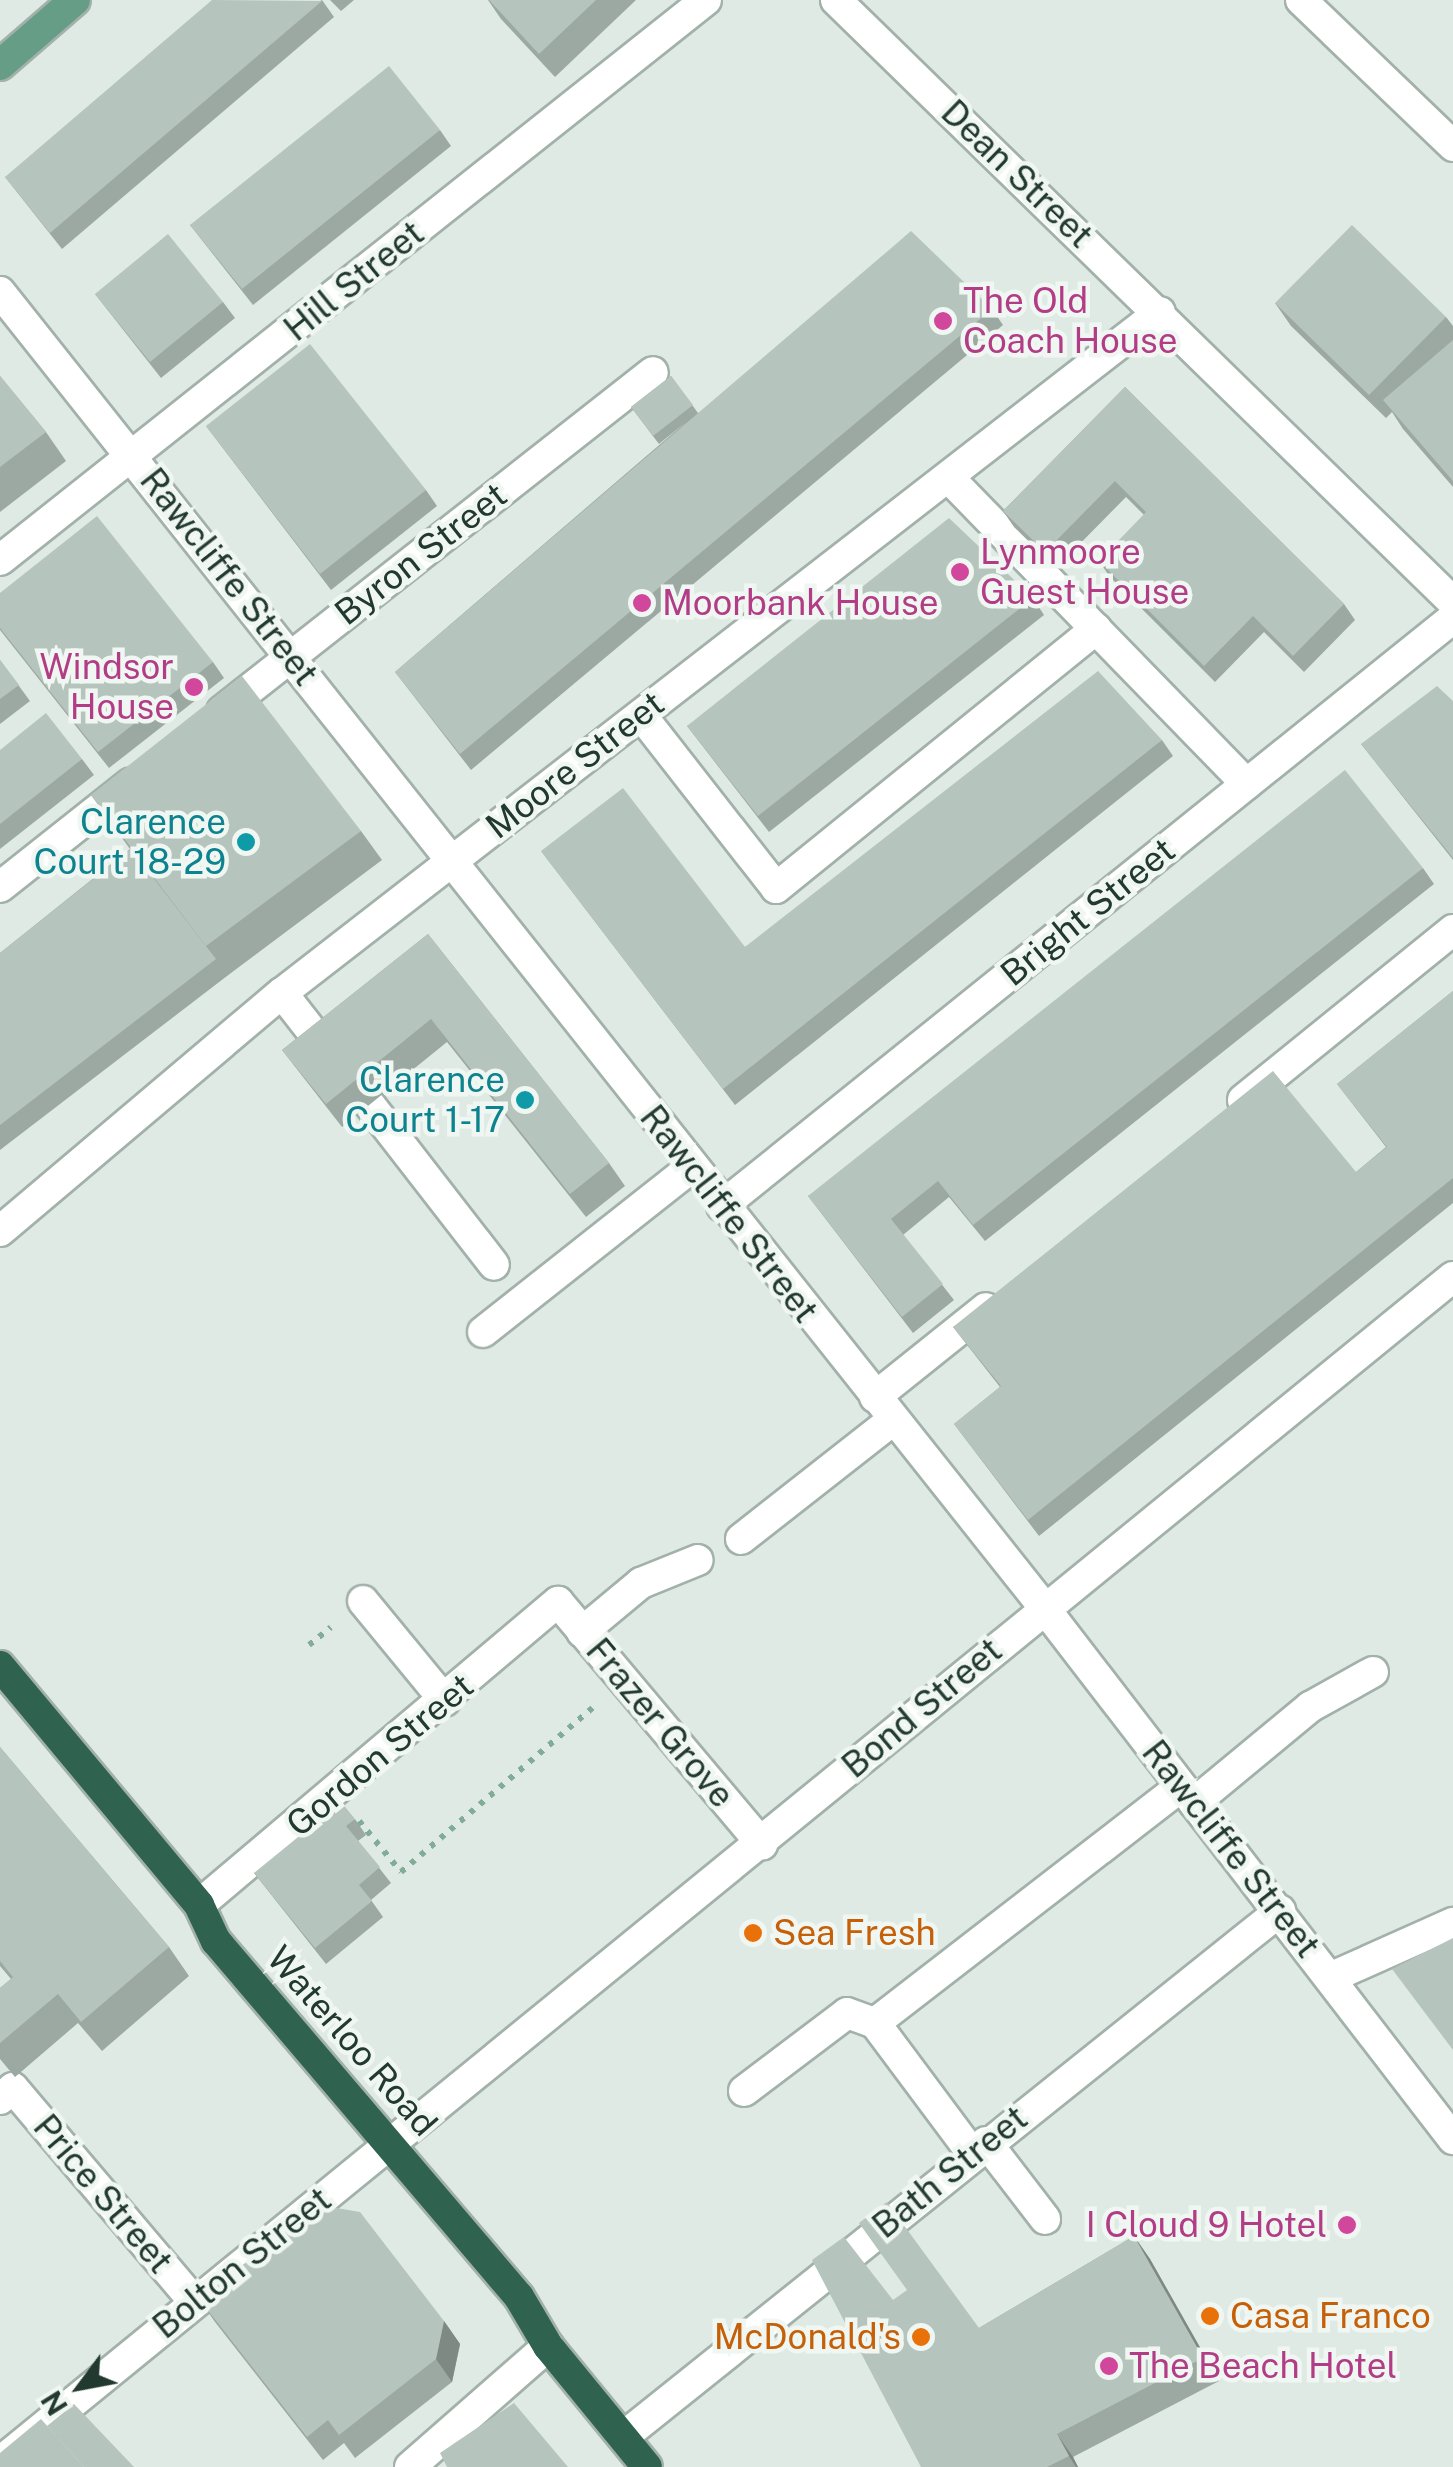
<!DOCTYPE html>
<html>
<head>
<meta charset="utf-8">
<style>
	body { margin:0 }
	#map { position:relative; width:1453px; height:2467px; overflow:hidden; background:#dfeae4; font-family:"Public Sans",sans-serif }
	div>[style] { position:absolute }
	.path>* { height:6px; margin-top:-3px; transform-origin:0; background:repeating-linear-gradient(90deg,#81ac98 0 5px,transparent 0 13px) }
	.roads { filter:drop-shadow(2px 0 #a2b1aa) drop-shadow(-2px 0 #a2b1aa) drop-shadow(0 2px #a2b1aa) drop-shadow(0 -2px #a2b1aa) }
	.minor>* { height:30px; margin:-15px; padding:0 15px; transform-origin:15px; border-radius:15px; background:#fff }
	.major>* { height:30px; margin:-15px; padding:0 15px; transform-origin:15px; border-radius:15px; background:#669d86 }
	.highway>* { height:30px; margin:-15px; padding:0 15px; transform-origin:15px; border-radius:15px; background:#2f6350 }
	.wall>* { inset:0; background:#9ca9a2 }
	.shaded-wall>* { inset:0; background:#7f8984 }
	.building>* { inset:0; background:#b5c4bc }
	.dots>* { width:28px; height:28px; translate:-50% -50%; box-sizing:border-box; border:5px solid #f0f7f2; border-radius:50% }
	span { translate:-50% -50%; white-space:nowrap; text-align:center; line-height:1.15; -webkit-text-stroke:9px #f0f7f2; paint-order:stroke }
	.street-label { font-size:35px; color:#21392f }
	.hotel-label { font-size:35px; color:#b23c85 }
	.left { translate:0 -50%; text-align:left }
	.right { translate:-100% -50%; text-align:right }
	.culture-label { font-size:35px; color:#0d838f }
	.food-label { font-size:35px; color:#c56008 }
	.north { position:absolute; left:30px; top:2337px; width:100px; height:100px; -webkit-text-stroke:8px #f0f7f2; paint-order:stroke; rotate:238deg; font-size:28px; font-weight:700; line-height:40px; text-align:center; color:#21392f }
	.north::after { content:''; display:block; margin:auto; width:35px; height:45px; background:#21392f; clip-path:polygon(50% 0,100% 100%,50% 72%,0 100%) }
</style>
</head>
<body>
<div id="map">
	<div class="path">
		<div style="left:309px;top:1645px;width:28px;rotate:-39deg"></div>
		<div style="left:359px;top:1821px;width:66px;rotate:50.5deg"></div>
		<div style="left:401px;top:1872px;width:257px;rotate:-40.6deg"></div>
	</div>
	<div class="roads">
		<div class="minor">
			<div style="left:836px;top:0;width:862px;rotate:44.3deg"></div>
			<div style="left:1301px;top:0;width:211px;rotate:43.8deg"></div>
			<div style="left:0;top:292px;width:1676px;rotate:51.56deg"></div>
			<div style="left:1042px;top:1605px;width:674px;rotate:52.42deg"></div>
			<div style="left:949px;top:478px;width:427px;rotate:45.8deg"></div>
			<div style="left:0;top:560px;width:901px;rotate:-38.42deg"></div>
			<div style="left:222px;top:711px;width:548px;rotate:-38.19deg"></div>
			<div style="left:641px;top:715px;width:219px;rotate:52deg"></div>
			<div style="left:776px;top:888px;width:412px;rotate:-39deg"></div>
			<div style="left:0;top:887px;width:167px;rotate:-38.4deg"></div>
			<div style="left:282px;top:993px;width:70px;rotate:52deg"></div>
			<div style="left:1243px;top:1100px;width:270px;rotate:-39deg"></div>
			<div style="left:370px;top:1105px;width:202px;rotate:52.2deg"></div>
			<div style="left:722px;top:1206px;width:938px;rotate:-38.81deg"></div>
			<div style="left:0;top:1231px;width:369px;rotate:-40.2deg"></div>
			<div style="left:282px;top:993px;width:1111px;rotate:-37.8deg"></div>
			<div style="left:483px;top:1332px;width:266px;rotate:-38.3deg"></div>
			<div style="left:875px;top:1397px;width:142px;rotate:-38.7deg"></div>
			<div style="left:741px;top:1539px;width:193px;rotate:-38.1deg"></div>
			<div style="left:363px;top:1601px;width:129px;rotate:50.6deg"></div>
			<div style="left:582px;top:1632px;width:77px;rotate:-39.7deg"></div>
			<div style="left:641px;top:1583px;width:61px;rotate:-22deg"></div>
			<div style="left:1194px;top:1803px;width:151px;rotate:-39.6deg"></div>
			<div style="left:1310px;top:1707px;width:72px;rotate:-29.1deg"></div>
			<div style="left:199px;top:1905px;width:470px;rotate:-40.2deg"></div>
			<div style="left:558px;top:1602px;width:317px;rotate:49.9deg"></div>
			<div style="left:1332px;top:1977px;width:133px;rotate:-24.1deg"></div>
			<div style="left:875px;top:2023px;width:386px;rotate:-37.7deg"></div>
			<div style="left:875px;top:2023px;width:162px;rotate:53.3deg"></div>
			<div style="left:744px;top:2091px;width:129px;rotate:-37.1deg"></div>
			<div style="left:847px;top:2013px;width:30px;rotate:20deg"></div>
			<div style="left:0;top:2099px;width:17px;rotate:-40deg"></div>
			<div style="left:13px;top:2088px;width:278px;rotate:49.7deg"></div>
			<div style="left:986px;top:2142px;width:97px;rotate:52.5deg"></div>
			<div style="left:623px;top:2437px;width:842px;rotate:-38.68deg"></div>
			<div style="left:0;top:2462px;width:1875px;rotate:-39.2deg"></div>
			<div style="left:410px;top:2467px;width:184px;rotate:-41.2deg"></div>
		</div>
		<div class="major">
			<div style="left:0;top:65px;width:99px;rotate:-40.9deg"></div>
		</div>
		<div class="highway">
			<div style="left:0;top:1666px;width:311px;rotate:50.2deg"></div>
			<div style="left:199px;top:1905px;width:40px;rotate:65deg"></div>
			<div style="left:216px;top:1941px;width:467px;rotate:49.6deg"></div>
			<div style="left:519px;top:2297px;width:57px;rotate:59.4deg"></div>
			<div style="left:548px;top:2346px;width:156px;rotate:50.7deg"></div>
		</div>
	</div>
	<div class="wall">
		<div style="clip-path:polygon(322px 0,334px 17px,62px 249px,5px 177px)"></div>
		<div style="clip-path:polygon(330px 0,354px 0,341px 11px)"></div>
		<div style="clip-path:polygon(488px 0,636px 0,555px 77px,501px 19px)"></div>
		<div style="clip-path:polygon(440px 130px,451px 146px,253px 305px,190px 225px)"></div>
		<div style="clip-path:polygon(95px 294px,223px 302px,235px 318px,161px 378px)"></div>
		<div style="clip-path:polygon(1275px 303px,1446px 317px,1453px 326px,1453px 487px,1403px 429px,1392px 412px,1386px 418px,1291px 326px)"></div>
		<div style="clip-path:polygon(992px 309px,1003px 325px,471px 770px,395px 672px,686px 422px,659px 444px,631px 407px,671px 376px,698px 413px)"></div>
		<div style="clip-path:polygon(0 376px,46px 432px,66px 461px,0 512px)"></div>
		<div style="clip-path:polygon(1125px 387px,1344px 604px,1355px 620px,1304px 672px,1264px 632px,1215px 682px,1110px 577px,1099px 561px,1144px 515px,1126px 497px,1056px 568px,1014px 527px,1003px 511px)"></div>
		<div style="clip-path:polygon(206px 426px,426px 490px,437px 506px,331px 590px)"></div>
		<div style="clip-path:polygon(0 593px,213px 662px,224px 678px,109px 768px,0 630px)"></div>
		<div style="clip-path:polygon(1033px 598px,1044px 615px,769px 832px,687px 726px)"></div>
		<div style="clip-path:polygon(0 660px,30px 701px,0 724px)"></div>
		<div style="clip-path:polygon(1453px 701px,1453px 860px,1361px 744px)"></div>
		<div style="clip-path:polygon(1162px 740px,1173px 756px,735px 1105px,541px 851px,745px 947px)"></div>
		<div style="clip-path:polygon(0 750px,82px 759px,94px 775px,0 849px)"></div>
		<div style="clip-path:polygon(91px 795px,361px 831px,382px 860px,227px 976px,0 1150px,0 953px,130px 849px)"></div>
		<div style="clip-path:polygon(1423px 868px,1434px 884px,985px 1241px,949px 1197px,903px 1235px,954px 1300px,913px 1333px,808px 1196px)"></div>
		<div style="clip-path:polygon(428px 934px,609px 1163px,625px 1186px,586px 1217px,447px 1042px,342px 1127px,282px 1050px)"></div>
		<div style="clip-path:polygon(1453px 991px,1453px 1203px,1039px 1536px,954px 1424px,1000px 1387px,953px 1327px,1356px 1172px,1386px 1147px,1337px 1084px)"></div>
		<div style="clip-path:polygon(0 1747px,169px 1947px,189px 1976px,102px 2051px,78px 2023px,15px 2077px,0 2059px,0 1988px,11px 1979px,0 1966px)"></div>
		<div style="clip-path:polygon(355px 1819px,366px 1835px,358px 1841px,391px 1883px,371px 1900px,383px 1917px,326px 1964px,254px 1873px)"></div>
		<div style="clip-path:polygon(1134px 2236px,1150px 2259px,1219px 2381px,1073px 2457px,1078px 2467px,921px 2467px,893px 2300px,979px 2328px)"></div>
		<div style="clip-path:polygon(199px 2299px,444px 2321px,460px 2344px,452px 2382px,355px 2458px,344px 2443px,323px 2460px,215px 2322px)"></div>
	</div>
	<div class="shaded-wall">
		<div style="clip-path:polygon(1134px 2236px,1150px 2259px,1219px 2381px,1203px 2358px)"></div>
		<div style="clip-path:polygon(444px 2321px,460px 2344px,452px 2382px,436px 2359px)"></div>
		<div style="clip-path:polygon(1057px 2434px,1073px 2457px,1078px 2467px,1076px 2467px,1069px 2456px)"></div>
	</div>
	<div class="building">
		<div style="clip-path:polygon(212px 0,322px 1px,50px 233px,5px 177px)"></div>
		<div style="clip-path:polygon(489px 0,596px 0,539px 54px)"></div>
		<div style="clip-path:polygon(389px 66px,440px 130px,242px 289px,190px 225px)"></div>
		<div style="clip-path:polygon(1352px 225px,1446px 317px,1369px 395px,1275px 303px)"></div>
		<div style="clip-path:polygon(911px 231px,992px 309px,460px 754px,395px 672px)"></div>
		<div style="clip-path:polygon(168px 234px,223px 302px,150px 362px,95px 294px)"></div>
		<div style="clip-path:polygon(1453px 340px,1453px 481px,1383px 400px)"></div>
		<div style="clip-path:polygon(310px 344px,426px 490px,320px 574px,206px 426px)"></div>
		<div style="clip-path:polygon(0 376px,46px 432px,0 467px)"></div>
		<div style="clip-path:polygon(671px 376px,693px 405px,653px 436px,631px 407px)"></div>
		<div style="clip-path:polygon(1125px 387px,1344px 604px,1293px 656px,1253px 616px,1204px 666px,1099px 561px,1146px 512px,1115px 481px,1045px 552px,1003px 511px)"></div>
		<div style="clip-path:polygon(97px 516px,213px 662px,98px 752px,0 628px,0 593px)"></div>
		<div style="clip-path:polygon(949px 518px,1033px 598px,758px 816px,687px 726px)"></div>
		<div style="clip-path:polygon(0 660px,19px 685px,0 699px)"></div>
		<div style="clip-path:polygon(1098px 671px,1162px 740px,723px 1089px,541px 851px,623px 788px,745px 947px)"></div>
		<div style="clip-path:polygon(242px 676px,361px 831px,206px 946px,91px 795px)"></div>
		<div style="clip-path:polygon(1437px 686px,1453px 701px,1453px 858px,1361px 744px)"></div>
		<div style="clip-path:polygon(46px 713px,82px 759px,0 824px,0 750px)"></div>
		<div style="clip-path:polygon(1345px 770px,1423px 868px,973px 1225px,938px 1181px,891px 1219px,943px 1284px,902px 1317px,808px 1196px)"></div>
		<div style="clip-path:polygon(131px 849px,216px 959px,0 1125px,0 953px)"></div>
		<div style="clip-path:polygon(428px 934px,609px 1163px,570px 1194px,431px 1019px,326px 1104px,282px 1050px)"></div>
		<div style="clip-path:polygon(1453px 991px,1453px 1178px,1028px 1520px,954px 1424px,1001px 1386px,953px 1327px,1273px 1071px,1356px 1172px,1387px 1147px,1337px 1084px)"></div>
		<div style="clip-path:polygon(0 1747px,169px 1947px,81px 2022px,58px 1994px,0 2043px,0 1988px,13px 1977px,0 1961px)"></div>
		<div style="clip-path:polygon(341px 1802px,355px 1819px,346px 1826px,380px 1867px,359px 1885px,372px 1901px,315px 1948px,254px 1873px)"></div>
		<div style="clip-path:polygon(1453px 1938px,1453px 2050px,1392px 1969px)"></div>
		<div style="clip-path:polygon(887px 2202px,979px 2328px,1134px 2236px,1203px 2358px,1057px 2434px,1069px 2456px,1047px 2467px,921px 2467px,812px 2260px,844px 2237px,893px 2300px,907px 2290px,859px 2223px)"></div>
		<div style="clip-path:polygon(319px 2205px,360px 2212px,444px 2321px,436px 2359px,339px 2435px,328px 2420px,307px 2437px,199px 2299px)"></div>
		<div style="clip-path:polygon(514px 2403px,568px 2467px,447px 2467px,440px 2453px)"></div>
		<div style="clip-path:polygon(74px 2404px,134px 2467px,84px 2467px,47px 2426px)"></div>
		<div style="clip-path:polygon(41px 2419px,84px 2467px,0 2467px,0 2453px)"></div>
	</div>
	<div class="dots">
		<div style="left:943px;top:321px;background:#d1479c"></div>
		<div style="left:960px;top:572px;background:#d1479c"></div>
		<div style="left:642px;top:603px;background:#d1479c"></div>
		<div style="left:194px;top:687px;background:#d1479c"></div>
		<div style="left:246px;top:842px;background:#0f9aa8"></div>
		<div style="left:525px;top:1100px;background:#0f9aa8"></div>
		<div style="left:753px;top:1933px;background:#e8710a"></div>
		<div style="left:1347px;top:2225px;background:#d1479c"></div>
		<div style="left:1210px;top:2316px;background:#e8710a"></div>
		<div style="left:921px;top:2337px;background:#e8710a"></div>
		<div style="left:1109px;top:2366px;background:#d1479c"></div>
	</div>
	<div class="street-label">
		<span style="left:1017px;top:174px;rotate:44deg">Dean Street</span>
		<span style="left:354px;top:281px;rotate:-39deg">Hill Street</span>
		<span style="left:421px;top:554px;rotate:-38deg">Byron Street</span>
		<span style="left:229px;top:577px;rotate:52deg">Rawcliffe Street</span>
		<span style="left:575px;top:765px;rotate:-38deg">Moore Street</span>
		<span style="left:1088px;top:912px;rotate:-39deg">Bright Street</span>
		<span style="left:729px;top:1214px;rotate:52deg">Rawcliffe Street</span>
		<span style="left:922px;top:1708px;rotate:-40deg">Bond Street</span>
		<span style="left:660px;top:1723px;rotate:50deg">Frazer Grove</span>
		<span style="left:380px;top:1755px;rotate:-40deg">Gordon Street</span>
		<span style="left:1231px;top:1849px;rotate:52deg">Rawcliffe Street</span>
		<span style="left:352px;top:2041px;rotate:49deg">Waterloo Road</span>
		<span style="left:950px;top:2172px;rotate:-39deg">Bath Street</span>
		<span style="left:103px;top:2194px;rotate:50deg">Price Street</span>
		<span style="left:242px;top:2263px;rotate:-39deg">Bolton Street</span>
	</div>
	<div class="hotel-label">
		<span class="left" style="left:963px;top:321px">The Old<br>Coach House</span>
		<span class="left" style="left:980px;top:572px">Lynmoore<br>Guest House</span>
		<span class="left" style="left:662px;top:603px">Moorbank House</span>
		<span class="right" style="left:174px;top:687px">Windsor<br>House</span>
		<span class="right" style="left:1327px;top:2225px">I Cloud 9 Hotel</span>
		<span class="left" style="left:1129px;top:2366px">The Beach Hotel</span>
	</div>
	<div class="culture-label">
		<span class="right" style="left:226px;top:842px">Clarence<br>Court 18-29</span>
		<span class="right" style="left:505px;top:1100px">Clarence<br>Court 1-17</span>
	</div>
	<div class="food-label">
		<span class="left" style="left:773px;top:1933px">Sea Fresh</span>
		<span class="left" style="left:1230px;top:2316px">Casa Franco</span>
		<span class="right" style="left:901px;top:2337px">McDonald's</span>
	</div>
	<div class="north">N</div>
</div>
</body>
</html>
